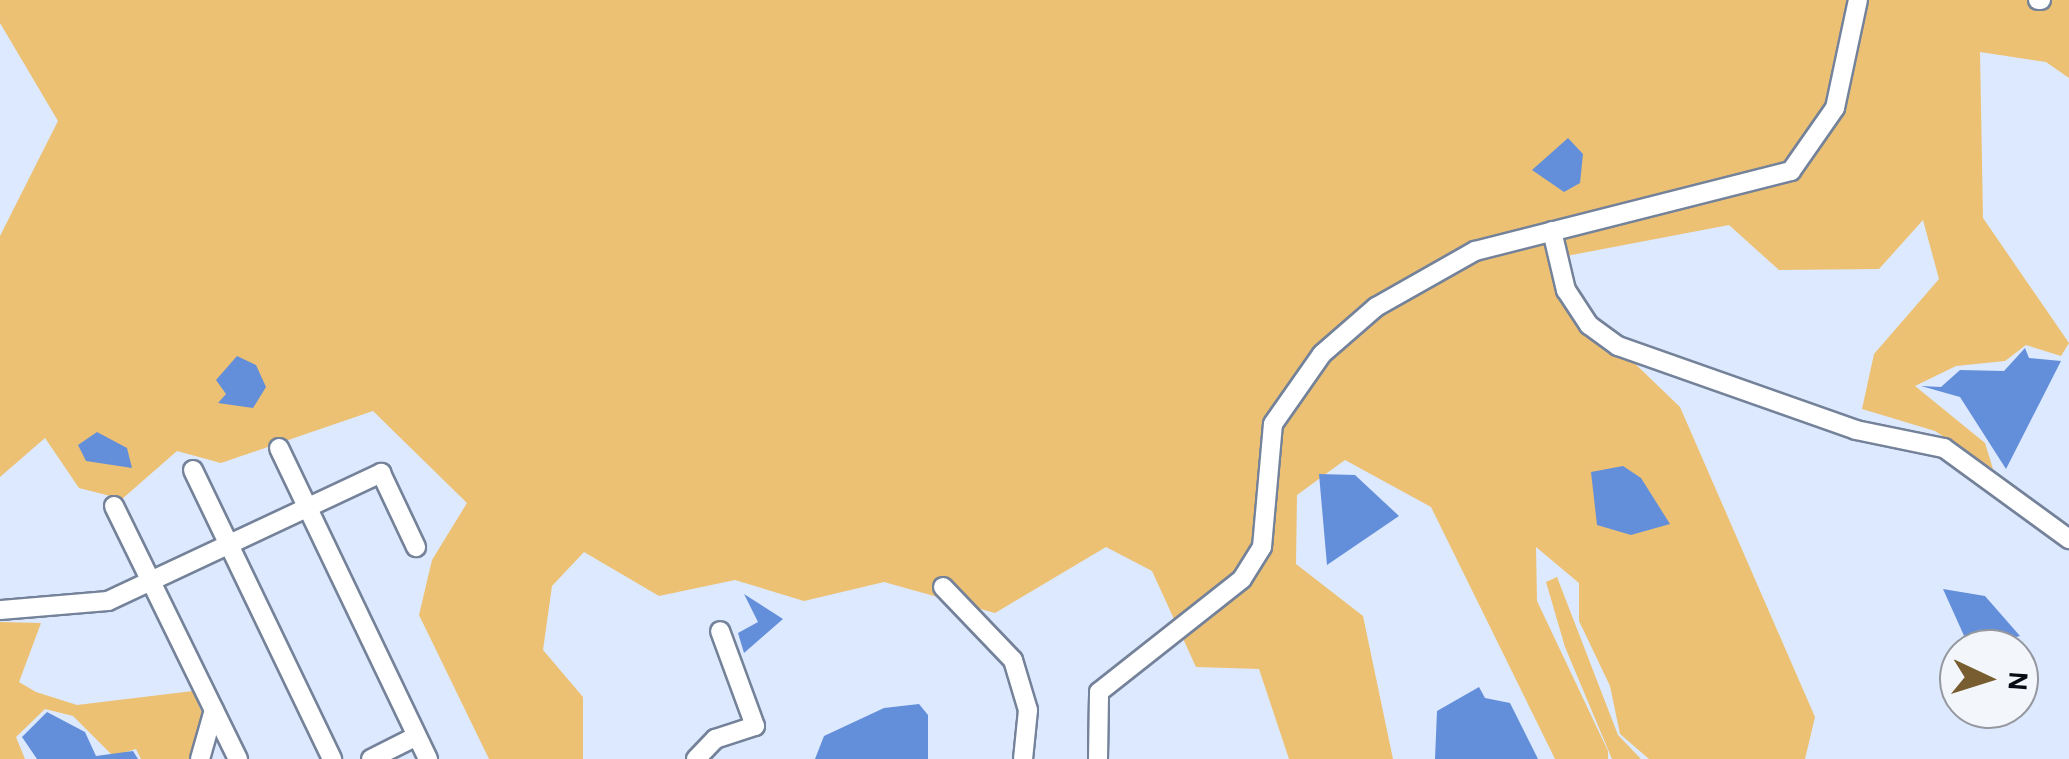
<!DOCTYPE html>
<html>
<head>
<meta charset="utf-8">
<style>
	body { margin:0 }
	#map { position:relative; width:2069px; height:759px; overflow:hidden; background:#dde9fe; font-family:"Alegreya Sans",sans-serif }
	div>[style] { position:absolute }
	.green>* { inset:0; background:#edc173 }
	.water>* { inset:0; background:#638fda }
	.roads { filter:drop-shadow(2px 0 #74829a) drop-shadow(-2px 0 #74829a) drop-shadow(0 2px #74829a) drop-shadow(0 -2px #74829a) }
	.minor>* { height:18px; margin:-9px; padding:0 9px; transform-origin:9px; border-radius:9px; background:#fff }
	span { translate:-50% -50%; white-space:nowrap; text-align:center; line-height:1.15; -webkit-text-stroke:8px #f3f6fb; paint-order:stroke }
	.north { position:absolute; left:1939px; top:629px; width:100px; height:100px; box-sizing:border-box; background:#f3f6fb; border:2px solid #95989f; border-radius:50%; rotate:94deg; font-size:28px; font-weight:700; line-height:40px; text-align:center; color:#070c14 }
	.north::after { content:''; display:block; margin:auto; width:35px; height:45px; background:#775d2f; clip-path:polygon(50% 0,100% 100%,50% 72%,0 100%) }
</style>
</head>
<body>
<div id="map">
	<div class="green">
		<div style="clip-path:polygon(0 0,2069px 0,2069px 78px,2046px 62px,1980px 52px,1983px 218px,2069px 343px,2061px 356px,2026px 345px,2005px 361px,1956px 366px,1915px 386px,1985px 443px,1993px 469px,1935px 431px,1862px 409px,1874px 354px,1939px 279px,1923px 220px,1879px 269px,1779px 270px,1729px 225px,1561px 257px,1576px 307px,1680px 407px,1815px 717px,1805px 759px,1649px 759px,1620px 734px,1610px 686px,1579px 621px,1579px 583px,1536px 547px,1537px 601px,1608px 751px,1608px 759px,1555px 759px,1431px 507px,1345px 460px,1297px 495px,1296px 564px,1363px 616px,1393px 759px,1289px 759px,1259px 669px,1196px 667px,1152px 571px,1106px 547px,995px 613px,884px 582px,804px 601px,735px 580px,659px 596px,584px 552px,552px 586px,543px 650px,583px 697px,583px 759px,489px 759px,419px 615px,432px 560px,467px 503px,373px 411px,221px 463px,177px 451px,122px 499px,79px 488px,45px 438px,0 477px,0 236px,58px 121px,0 23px)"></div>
		<div style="clip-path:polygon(1557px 577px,1618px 735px,1641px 759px,1612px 759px,1565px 647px,1546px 582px)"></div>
		<div style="clip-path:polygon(0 622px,41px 623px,19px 682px,36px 692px,77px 705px,193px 691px,204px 718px,190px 759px,141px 759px,136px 749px,113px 756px,73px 716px,45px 709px,16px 737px,25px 759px,0 759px)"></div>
	</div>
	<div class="water">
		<div style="clip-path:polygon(1568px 138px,1583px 154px,1580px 183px,1564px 192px,1532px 170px)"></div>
		<div style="clip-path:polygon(2025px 348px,2029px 358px,2061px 361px,2006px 469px,1960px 397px,1921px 386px,1941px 387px,1960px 370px,2004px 371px)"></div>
		<div style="clip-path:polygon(237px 356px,256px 365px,266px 387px,253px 408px,218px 403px,226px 394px,216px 380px)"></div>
		<div style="clip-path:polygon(97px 432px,127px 448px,132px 468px,86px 461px,78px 445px)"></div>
		<div style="clip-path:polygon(1623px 466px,1641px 478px,1670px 524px,1631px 535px,1597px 525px,1591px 472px)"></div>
		<div style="clip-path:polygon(1319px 474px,1355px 475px,1399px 516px,1327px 565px)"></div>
		<div style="clip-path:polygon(1943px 589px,1985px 596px,2020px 636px,1970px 649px)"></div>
		<div style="clip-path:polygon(744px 594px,783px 619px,744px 653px,738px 633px,758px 622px)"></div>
		<div style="clip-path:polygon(1479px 687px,1485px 698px,1510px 703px,1538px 759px,1435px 759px,1437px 711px)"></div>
		<div style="clip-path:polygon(919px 704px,928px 715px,928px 759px,815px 759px,824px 736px,884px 708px)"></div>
		<div style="clip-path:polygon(47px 712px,85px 732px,96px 756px,133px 751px,138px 759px,37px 759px,22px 737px)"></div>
	</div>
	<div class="roads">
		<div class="minor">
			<div style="left:2038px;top:0;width:3px"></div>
			<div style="left:1552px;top:231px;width:61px;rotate:76.7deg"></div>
			<div style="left:1566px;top:290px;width:42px;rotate:56.7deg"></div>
			<div style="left:1589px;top:325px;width:36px;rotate:36deg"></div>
			<div style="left:1618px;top:346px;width:252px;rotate:19.4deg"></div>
			<div style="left:1856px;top:430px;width:90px;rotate:11.6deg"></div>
			<div style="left:1944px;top:448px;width:155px;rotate:36.1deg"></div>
			<div style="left:279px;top:448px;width:345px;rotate:64.4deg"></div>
			<div style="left:193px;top:470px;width:321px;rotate:64.3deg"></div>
			<div style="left:114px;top:506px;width:282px;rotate:63.9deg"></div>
			<div style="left:943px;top:587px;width:101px;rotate:46.2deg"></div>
			<div style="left:1013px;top:660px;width:52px;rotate:73.3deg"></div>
			<div style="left:1028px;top:710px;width:49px;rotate:95.8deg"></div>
			<div style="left:0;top:610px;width:108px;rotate:-4.8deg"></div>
			<div style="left:108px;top:601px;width:302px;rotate:-25.1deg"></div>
			<div style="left:381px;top:473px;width:82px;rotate:64.7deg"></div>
			<div style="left:200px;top:759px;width:51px;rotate:-74.1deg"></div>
			<div style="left:371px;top:759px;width:51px;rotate:-26.6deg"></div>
			<div style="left:696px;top:759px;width:28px;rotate:-46deg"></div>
			<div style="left:715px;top:739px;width:42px;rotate:-18deg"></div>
			<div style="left:755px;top:726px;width:101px;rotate:-110.2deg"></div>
			<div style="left:1098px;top:759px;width:67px;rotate:-89.1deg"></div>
			<div style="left:1099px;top:692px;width:182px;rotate:-38.3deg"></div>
			<div style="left:1242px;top:579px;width:38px;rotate:-58deg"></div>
			<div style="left:1262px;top:547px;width:123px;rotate:-84.9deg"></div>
			<div style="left:1273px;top:424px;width:85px;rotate:-55deg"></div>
			<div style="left:1322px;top:354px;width:72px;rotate:-41deg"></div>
			<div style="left:1376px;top:307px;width:114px;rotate:-29.5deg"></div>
			<div style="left:1475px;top:251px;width:326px;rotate:-14.2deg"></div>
			<div style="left:1791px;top:171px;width:77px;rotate:-55.1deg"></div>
			<div style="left:1835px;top:108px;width:110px;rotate:-78deg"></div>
		</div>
	</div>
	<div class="north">N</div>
</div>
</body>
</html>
